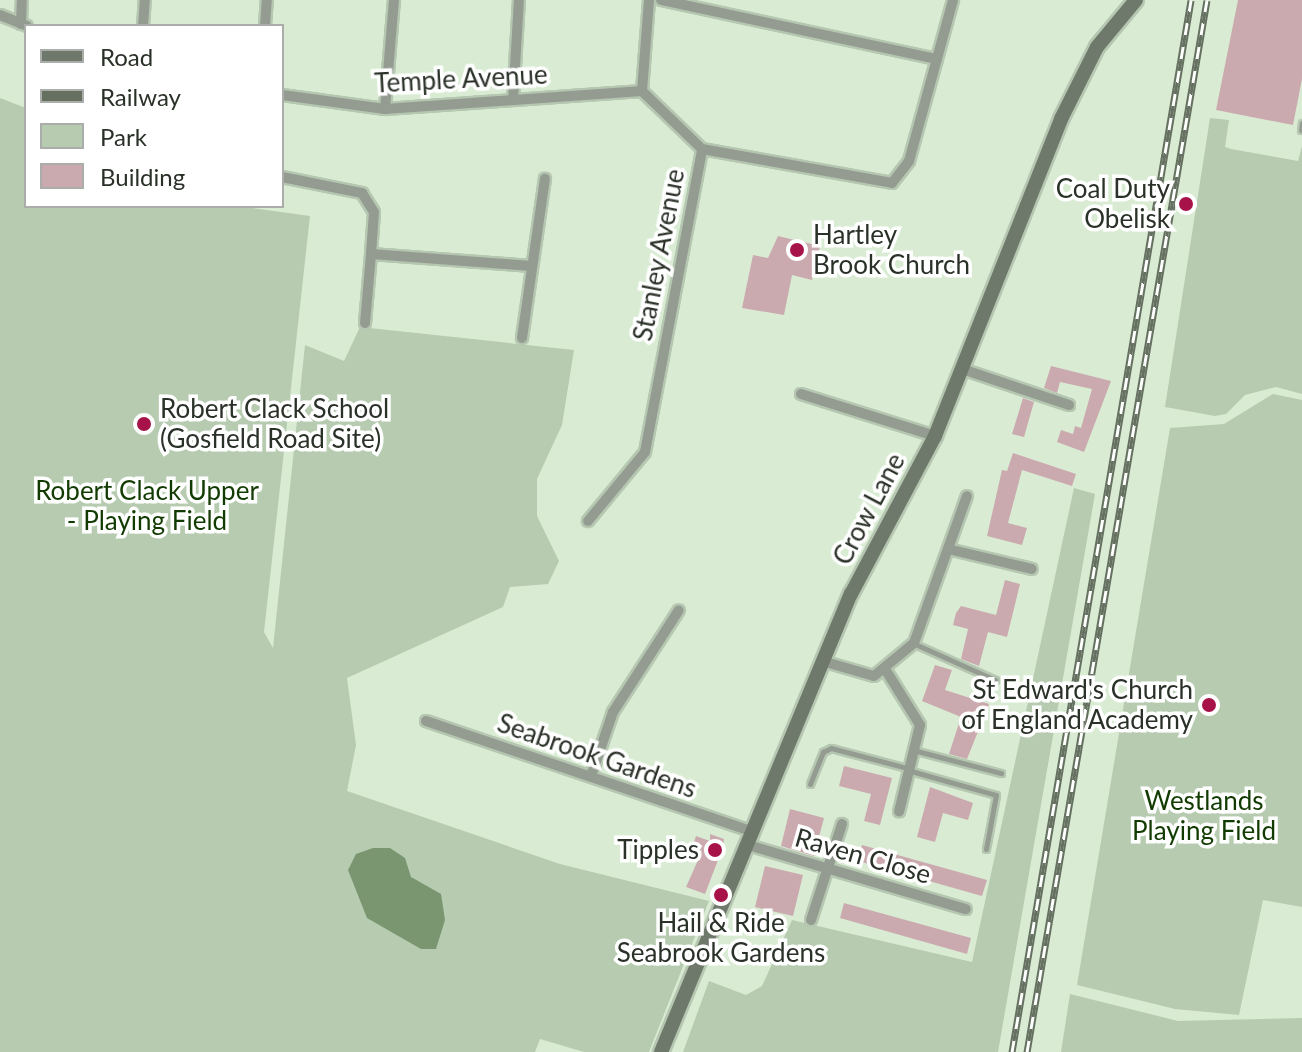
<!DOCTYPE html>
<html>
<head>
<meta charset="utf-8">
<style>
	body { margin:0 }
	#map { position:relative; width:1302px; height:1052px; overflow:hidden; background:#d9ecd3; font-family:Lato,sans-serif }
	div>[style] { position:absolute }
	.green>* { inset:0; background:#b6cbb0 }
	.water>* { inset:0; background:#799670 }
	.building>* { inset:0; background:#cbaaaf }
	.roads { filter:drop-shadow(2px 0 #b6c7b1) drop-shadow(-2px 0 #b6c7b1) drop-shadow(0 2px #b6c7b1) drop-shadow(0 -2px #b6c7b1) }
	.lane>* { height:5px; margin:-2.5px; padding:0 2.5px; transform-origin:2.5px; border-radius:2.5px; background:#949c92 }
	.street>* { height:10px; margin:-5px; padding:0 5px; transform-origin:5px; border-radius:5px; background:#949c92 }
	.secondary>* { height:14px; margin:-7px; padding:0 7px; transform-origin:7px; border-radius:7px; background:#6e796b }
	.rail>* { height:7px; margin-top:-3.5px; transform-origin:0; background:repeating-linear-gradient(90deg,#fff 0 12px,#657061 0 24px); box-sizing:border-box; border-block:2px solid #657061 }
	.dots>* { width:22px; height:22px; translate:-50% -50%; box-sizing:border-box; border:4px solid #fff; border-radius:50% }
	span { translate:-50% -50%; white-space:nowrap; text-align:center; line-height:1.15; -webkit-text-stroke:7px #fff; paint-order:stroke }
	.street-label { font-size:26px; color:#2a3128 }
	.poi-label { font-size:26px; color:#2a3128 }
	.right { translate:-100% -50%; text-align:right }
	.left { translate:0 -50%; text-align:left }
	.park-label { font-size:26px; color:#123b02 }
	.legend { position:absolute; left:24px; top:24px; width:260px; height:184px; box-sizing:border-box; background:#fff; border:2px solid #aaada9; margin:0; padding:10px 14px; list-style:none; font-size:24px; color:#2a3128 }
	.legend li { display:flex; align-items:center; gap:16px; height:40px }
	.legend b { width:40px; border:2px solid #aaada9 }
</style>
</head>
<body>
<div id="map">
	<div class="green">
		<div style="clip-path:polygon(0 98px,26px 108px,26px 206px,238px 206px,310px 216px,264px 632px,273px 648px,305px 345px,344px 361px,360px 327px,574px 350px,562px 425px,537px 479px,537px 516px,559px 561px,548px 584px,510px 587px,503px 607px,347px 678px,356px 745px,347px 791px,560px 864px,709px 901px,649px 1052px,584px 1052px,540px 1039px,535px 1052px,0 1052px)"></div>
		<div style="clip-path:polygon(1210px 118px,1229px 120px,1225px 147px,1231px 149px,1298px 161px,1302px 146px,1302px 394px,1276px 387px,1245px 395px,1226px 414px,1215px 416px,1165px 407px)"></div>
		<div style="clip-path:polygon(1273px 394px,1302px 400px,1302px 907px,1263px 900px,1239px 1015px,1175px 1009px,1077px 985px,1170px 428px,1224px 424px)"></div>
		<div style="clip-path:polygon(1074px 488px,1095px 494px,998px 1052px,683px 1052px,709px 981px,746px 995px,762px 986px,792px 920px,972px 962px)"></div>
		<div style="clip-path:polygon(1070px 994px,1178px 1021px,1302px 1018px,1302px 1052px,1061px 1052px)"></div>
	</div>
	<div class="water">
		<div style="clip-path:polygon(373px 848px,390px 848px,405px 858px,411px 877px,441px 894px,445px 920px,436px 949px,421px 949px,367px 918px,348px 870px,356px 854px)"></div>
	</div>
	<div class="building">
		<div style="clip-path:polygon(1238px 0,1302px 0,1302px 79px,1293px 125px,1216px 110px)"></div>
		<div style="clip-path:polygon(778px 236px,820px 246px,812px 280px,792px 275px,784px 315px,742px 308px,753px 255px,768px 258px)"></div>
		<div style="clip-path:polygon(1051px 366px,1111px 381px,1084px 452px,1057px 442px,1061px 430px,1073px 434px,1075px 426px,1081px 428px,1092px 389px,1060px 382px,1057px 393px,1044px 388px)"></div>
		<div style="clip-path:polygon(1023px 398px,1034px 402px,1024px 437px,1012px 434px)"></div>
		<div style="clip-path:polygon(1013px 453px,1076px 474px,1072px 486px,1022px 470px,1008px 523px,1027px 528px,1022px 545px,987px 536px,1002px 470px,1007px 471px)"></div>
		<div style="clip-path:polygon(1005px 580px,1020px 584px,1007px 637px,988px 632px,979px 666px,961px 659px,968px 629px,953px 625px,956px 613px,961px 606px,996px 615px)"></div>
		<div style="clip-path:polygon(935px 665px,952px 670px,945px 690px,989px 704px,967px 759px,949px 754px,961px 717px,922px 701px)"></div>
		<div style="clip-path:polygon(844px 766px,892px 778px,880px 825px,864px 821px,871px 794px,839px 786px)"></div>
		<div style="clip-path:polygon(930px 787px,973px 803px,968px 820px,943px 813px,935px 842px,917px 837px)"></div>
		<div style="clip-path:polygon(790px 809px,824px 818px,814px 856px,781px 846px)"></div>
		<div style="clip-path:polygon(710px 834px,724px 839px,723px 847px,705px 894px,686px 887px,702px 851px,692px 848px,696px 836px,710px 841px)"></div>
		<div style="clip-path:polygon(862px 845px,987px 880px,982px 896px,858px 861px)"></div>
		<div style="clip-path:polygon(765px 866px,803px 875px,793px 916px,755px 907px)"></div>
		<div style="clip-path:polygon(844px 903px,971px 938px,967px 954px,840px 918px)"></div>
	</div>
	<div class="roads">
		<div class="lane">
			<div style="left:1301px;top:130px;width:7px;rotate:-82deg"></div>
			<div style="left:915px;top:644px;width:88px;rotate:24.2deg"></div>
			<div style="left:917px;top:751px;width:87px;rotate:14.7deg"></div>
			<div style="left:911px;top:771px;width:88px;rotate:15.8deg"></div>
			<div style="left:996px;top:795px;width:55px;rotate:100.5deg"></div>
			<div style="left:810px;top:784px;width:35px;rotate:-68deg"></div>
			<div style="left:823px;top:752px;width:9px;rotate:-27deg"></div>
			<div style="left:831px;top:748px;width:83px;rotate:14.7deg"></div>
		</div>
		<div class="street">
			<div style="left:661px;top:0;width:282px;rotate:12.1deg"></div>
			<div style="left:0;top:15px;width:29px;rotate:22deg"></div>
			<div style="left:21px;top:24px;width:24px;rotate:-88deg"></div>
			<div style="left:143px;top:26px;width:26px;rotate:-86deg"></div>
			<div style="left:265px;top:26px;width:26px;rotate:-86deg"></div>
			<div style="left:282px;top:95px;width:104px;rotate:7.7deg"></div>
			<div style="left:385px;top:109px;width:258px;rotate:-4deg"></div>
			<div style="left:513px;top:100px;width:100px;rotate:-86.6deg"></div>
			<div style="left:385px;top:109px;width:109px;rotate:-85.3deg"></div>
			<div style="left:702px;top:149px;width:193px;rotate:10.1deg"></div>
			<div style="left:892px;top:183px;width:28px;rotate:-52deg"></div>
			<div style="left:909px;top:161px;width:167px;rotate:-74.7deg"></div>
			<div style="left:282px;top:177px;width:82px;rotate:11.3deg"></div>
			<div style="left:362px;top:193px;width:22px;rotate:58deg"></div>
			<div style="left:374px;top:212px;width:42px;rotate:94.1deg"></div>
			<div style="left:371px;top:254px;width:161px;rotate:4.3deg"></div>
			<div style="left:365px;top:323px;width:69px;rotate:-85deg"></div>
			<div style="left:522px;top:338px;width:161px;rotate:-81.8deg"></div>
			<div style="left:962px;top:369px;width:113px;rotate:18.6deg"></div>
			<div style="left:801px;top:394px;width:140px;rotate:17.4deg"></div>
			<div style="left:588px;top:521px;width:89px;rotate:-50.4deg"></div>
			<div style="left:645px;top:452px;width:308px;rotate:-79.3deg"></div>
			<div style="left:702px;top:149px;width:83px;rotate:-136deg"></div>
			<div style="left:642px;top:91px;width:91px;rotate:-85.6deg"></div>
			<div style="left:948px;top:549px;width:86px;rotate:13.4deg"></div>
			<div style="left:822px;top:661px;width:54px;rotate:16.1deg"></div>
			<div style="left:874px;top:676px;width:52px;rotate:-39.5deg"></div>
			<div style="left:914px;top:643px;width:156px;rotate:-70.2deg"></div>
			<div style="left:885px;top:669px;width:66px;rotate:58deg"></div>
			<div style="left:920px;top:725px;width:89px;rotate:103.6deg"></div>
			<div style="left:426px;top:721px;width:346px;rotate:18.7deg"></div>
			<div style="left:591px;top:776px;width:68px;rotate:-71deg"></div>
			<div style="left:613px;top:712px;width:121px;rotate:-57.1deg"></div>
			<div style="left:748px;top:845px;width:227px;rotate:16.4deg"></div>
			<div style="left:811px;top:920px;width:101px;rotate:-72.1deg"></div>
		</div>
		<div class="secondary">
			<div style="left:661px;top:1052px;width:496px;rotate:-67.5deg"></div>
			<div style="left:851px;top:594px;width:179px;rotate:-62deg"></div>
			<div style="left:935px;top:436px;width:341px;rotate:-68.3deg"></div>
			<div style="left:1061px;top:119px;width:80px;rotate:-63.4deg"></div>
			<div style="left:1097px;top:47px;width:61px;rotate:-50.3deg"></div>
		</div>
	</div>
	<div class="rail">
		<div style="left:1012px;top:1052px;width:1067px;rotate:-80.34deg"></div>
		<div style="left:1027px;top:1052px;width:1067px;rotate:-80.29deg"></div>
	</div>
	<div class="dots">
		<div style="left:1186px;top:204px;background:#a71349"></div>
		<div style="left:797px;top:250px;background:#a71349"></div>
		<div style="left:144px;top:424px;background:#a71349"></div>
		<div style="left:1209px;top:705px;background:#a71349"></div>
		<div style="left:715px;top:850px;background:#a71349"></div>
		<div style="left:721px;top:895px;background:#a71349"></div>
	</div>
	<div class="street-label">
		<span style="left:461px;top:79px;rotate:-3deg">Temple Avenue</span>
		<span style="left:659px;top:255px;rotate:-79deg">Stanley Avenue</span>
		<span style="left:869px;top:509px;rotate:-62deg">Crow Lane</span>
		<span style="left:597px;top:756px;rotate:19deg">Seabrook Gardens</span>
		<span style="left:863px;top:856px;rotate:16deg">Raven Close</span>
	</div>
	<div class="poi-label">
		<span class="right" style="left:1170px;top:204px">Coal Duty<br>Obelisk</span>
		<span class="left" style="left:813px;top:250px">Hartley<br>Brook Church</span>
		<span class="left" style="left:160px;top:424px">Robert Clack School<br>(Gosfield Road Site)</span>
		<span class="right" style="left:1193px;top:705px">St Edward's Church<br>of England Academy</span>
		<span class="right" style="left:699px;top:850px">Tipples</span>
		<span style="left:721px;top:938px">Hail &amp; Ride<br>Seabrook Gardens</span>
	</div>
	<div class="park-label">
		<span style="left:147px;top:506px">Robert Clack Upper<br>- Playing Field</span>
		<span style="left:1204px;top:816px">Westlands<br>Playing Field</span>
	</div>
	<ul class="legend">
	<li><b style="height:10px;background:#6e796b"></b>Road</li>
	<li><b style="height:10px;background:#657061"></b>Railway</li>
	<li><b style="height:22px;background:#b6cbb0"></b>Park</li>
	<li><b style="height:22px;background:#cbaaaf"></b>Building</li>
	</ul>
</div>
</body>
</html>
